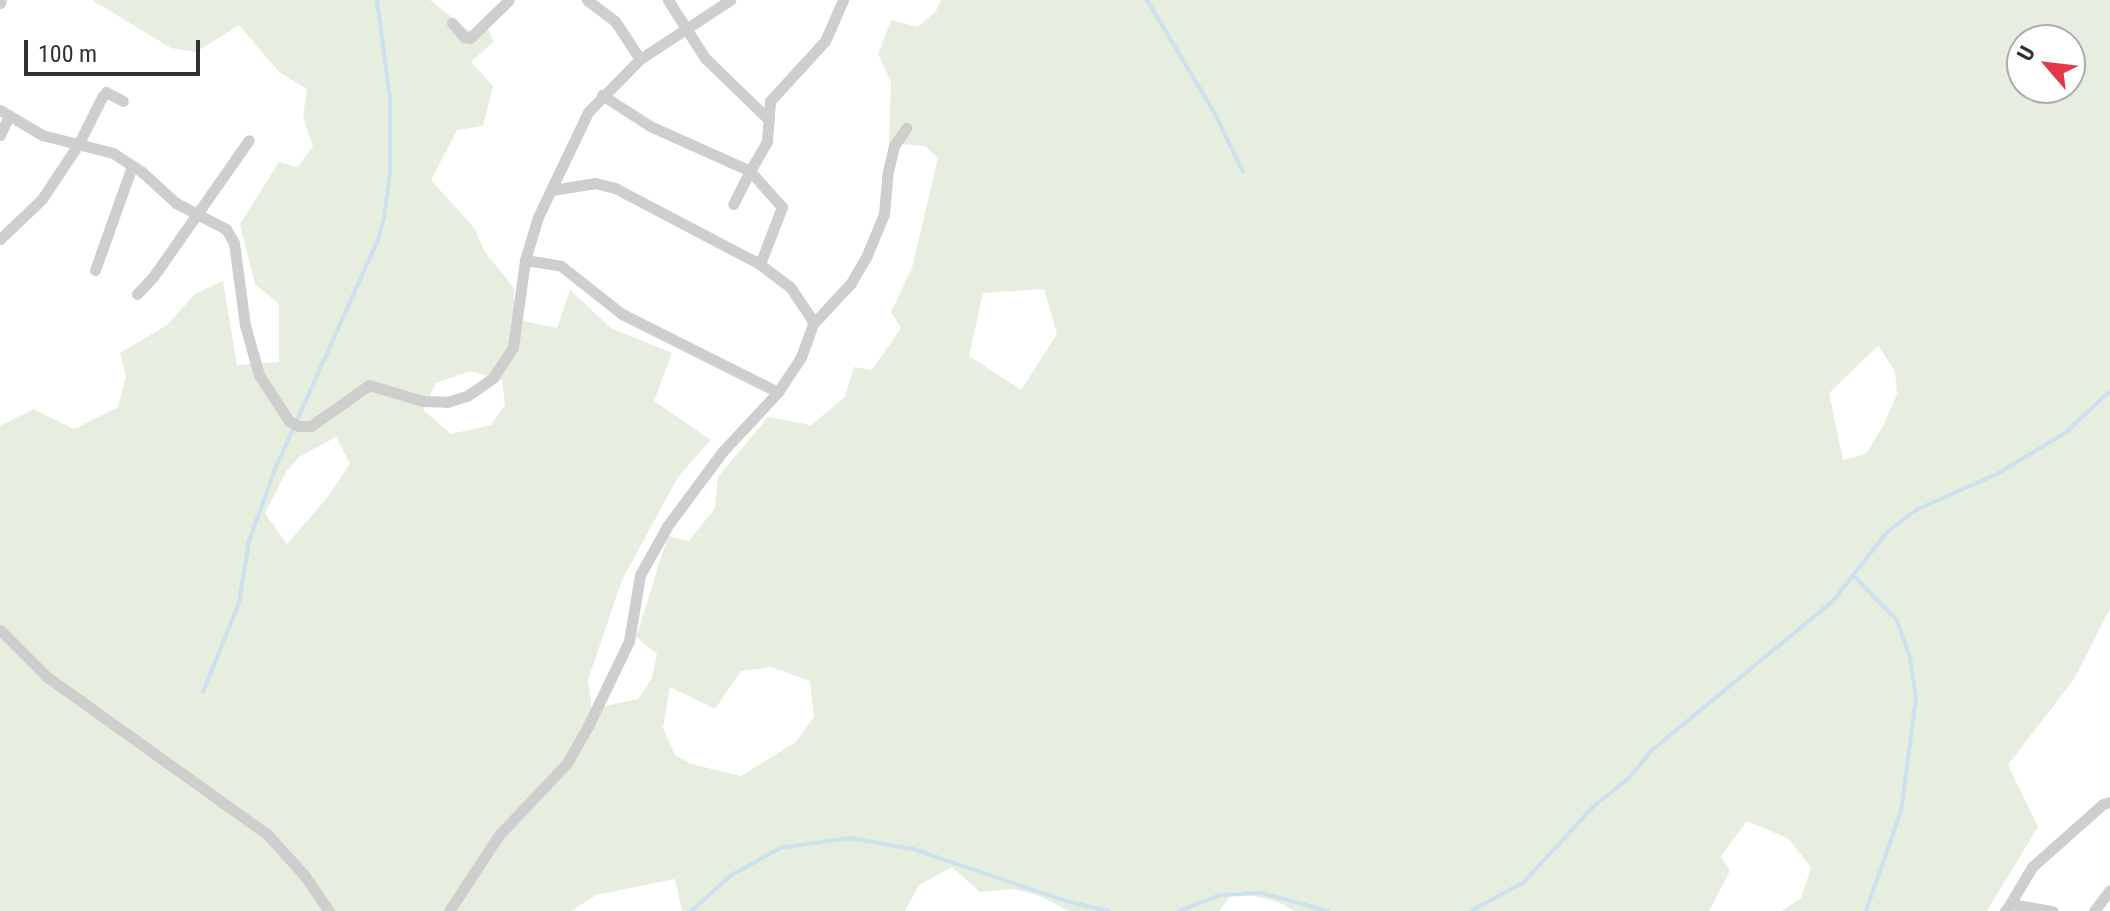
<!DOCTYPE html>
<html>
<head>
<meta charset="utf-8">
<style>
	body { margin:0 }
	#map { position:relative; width:2110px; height:911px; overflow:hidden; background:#fff; font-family:"Roboto Condensed",sans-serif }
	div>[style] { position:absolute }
	.green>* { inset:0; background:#e7eddf }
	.stream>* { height:4px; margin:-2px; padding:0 2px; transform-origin:2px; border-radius:2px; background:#cce1ed }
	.street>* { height:11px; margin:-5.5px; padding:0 5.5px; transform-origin:5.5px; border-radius:5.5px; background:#cecece }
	span { translate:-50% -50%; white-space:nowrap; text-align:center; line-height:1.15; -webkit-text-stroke:8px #fff; paint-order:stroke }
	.north { position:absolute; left:2006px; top:24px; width:80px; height:80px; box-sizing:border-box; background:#fff; border:2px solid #adadad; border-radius:50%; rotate:298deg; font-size:22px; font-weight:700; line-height:32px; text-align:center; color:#313131 }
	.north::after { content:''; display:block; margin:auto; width:28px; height:36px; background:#e43747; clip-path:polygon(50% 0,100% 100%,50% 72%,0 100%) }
	.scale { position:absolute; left:24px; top:40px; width:176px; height:36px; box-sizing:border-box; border:4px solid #313131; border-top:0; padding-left:10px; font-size:24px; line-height:28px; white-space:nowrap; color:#313131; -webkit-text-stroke:6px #fff; paint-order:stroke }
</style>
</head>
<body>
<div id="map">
	<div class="green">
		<div style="clip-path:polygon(evenodd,92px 0,430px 0,473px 34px,486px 25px,494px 41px,471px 62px,493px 86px,483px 126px,457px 130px,431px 180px,475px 229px,485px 252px,514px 288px,514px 319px,557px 328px,570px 290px,611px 328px,672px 353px,654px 401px,711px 440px,678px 477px,622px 580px,588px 680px,592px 709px,638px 699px,652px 678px,657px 654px,636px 637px,668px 536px,689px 541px,715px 508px,718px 477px,768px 417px,811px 425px,845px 397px,854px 367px,872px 370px,901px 328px,891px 312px,912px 268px,938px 158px,925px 146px,889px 143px,891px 82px,878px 54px,891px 20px,918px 27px,936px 11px,941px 0,2110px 0,2110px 609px,2074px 679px,2008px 765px,2038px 827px,1987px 911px,1782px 911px,1801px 898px,1811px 868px,1789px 839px,1747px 821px,1721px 856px,1730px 871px,1709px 911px,1295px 911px,1278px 902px,1234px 891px,1219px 911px,1069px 911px,1037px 895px,1013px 889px,980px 892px,952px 867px,919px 885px,905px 911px,682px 911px,675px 879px,596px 895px,571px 911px,0 911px,0 426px,33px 409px,74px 429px,118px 407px,126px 377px,120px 353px,167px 325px,195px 294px,223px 281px,237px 365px,279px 362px,279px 304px,255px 284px,240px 224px,279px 162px,298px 167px,313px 146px,303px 117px,307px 89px,279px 72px,239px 25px,196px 52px,171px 48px,92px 0,2022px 40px,2070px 40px,2070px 88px,2022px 88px,2022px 40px,92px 0,1044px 289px,1057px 334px,1021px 390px,969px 356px,983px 293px,1044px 289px,92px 0,1878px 346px,1895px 371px,1897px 394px,1883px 426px,1866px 454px,1843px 460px,1829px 393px,1878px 346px,92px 0,470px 371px,502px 380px,505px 405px,491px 425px,451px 434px,423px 410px,436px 383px,470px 371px,92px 0,336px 437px,350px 464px,326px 499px,287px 544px,265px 513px,286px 472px,299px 457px,336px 437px,92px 0,771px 667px,810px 681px,814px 717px,796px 742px,741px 776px,691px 764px,675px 755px,663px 728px,670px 687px,715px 709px,741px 671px,771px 667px)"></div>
	</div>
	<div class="stream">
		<div style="left:1147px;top:0;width:133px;rotate:59.2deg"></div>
		<div style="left:1215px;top:114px;width:64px;rotate:64.2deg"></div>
		<div style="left:1854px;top:576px;width:62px;rotate:45.7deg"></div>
		<div style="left:1897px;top:620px;width:39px;rotate:71deg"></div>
		<div style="left:1910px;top:657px;width:42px;rotate:81.9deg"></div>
		<div style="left:1916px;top:699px;width:113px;rotate:97.6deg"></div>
		<div style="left:1901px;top:811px;width:106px;rotate:109.3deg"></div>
		<div style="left:203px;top:692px;width:96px;rotate:-68deg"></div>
		<div style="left:239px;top:603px;width:63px;rotate:-80.8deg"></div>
		<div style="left:249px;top:541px;width:77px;rotate:-70.1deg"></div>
		<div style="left:275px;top:469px;width:251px;rotate:-65.8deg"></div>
		<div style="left:378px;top:240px;width:23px;rotate:-75deg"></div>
		<div style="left:384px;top:218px;width:46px;rotate:-82.6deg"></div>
		<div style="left:390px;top:172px;width:74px;rotate:-90deg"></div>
		<div style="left:390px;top:98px;width:99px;rotate:-97.6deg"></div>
		<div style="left:691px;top:911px;width:52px;rotate:-41.9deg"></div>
		<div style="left:730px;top:876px;width:57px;rotate:-29.2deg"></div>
		<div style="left:780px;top:848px;width:70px;rotate:-8.2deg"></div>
		<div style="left:849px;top:838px;width:65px;rotate:9.8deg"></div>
		<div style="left:913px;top:849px;width:165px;rotate:18.8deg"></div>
		<div style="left:1069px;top:902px;width:40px;rotate:13deg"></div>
		<div style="left:1179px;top:911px;width:44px;rotate:-21.3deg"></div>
		<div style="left:1220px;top:895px;width:41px;rotate:-2.8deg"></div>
		<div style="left:1261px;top:893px;width:69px;rotate:15deg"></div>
		<div style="left:1471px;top:911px;width:60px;rotate:-28.7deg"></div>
		<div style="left:1524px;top:882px;width:102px;rotate:-47.4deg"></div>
		<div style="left:1593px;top:807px;width:48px;rotate:-39deg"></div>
		<div style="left:1630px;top:777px;width:33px;rotate:-51deg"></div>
		<div style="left:1651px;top:751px;width:236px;rotate:-39.5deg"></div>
		<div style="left:1833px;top:601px;width:88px;rotate:-52deg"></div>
		<div style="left:1887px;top:532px;width:36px;rotate:-37deg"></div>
		<div style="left:1916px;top:510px;width:89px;rotate:-24deg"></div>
		<div style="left:1997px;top:474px;width:79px;rotate:-31.1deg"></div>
		<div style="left:2065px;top:433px;width:62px;rotate:-43deg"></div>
	</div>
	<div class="street">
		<div style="left:587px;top:0;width:35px;rotate:37deg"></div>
		<div style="left:615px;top:21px;width:45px;rotate:56.7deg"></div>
		<div style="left:668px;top:0;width:69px;rotate:57.5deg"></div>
		<div style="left:705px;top:58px;width:89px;rotate:44.1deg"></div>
		<div style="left:0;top:3px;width:3px;rotate:-72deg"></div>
		<div style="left:452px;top:23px;width:18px;rotate:49deg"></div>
		<div style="left:464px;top:37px;width:6px;rotate:9deg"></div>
		<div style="left:470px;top:38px;width:54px;rotate:-44.3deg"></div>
		<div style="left:602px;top:95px;width:57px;rotate:32.9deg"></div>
		<div style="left:650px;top:126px;width:110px;rotate:24.2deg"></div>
		<div style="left:750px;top:171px;width:37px;rotate:117deg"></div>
		<div style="left:0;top:110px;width:49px;rotate:30.8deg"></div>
		<div style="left:42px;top:135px;width:73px;rotate:14.2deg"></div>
		<div style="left:113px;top:153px;width:35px;rotate:33deg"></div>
		<div style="left:142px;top:172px;width:46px;rotate:42.4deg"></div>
		<div style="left:176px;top:203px;width:56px;rotate:27.5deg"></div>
		<div style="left:226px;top:229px;width:16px;rotate:60deg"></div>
		<div style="left:234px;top:243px;width:83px;rotate:82.4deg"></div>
		<div style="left:245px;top:325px;width:52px;rotate:74.4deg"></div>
		<div style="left:259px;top:375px;width:55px;rotate:56.9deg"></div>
		<div style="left:289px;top:421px;width:11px;rotate:27deg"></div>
		<div style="left:299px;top:426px;width:12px"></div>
		<div style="left:311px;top:426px;width:71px;rotate:-35.3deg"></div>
		<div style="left:369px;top:385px;width:56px;rotate:16.5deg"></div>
		<div style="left:423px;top:401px;width:24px;rotate:2deg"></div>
		<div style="left:447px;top:402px;width:21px;rotate:-17deg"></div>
		<div style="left:467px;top:396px;width:32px;rotate:-35deg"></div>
		<div style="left:493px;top:378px;width:37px;rotate:-57deg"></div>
		<div style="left:513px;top:347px;width:88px;rotate:-82.1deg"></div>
		<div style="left:525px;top:260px;width:45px;rotate:-73.2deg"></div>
		<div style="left:538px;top:217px;width:116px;rotate:-64.5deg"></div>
		<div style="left:588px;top:112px;width:74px;rotate:-45.5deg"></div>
		<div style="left:640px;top:59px;width:108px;rotate:-33.2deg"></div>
		<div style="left:0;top:135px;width:21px;rotate:-65deg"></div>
		<div style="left:552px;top:190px;width:44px;rotate:-9.2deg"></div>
		<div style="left:595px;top:183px;width:21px;rotate:14deg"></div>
		<div style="left:615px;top:188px;width:164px;rotate:27.7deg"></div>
		<div style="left:0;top:239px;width:58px;rotate:-43.6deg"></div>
		<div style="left:42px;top:199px;width:67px;rotate:-56.5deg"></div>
		<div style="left:79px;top:143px;width:51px;rotate:-63.4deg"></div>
		<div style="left:102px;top:97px;width:6px;rotate:-51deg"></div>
		<div style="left:106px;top:92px;width:19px;rotate:28deg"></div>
		<div style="left:525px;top:260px;width:36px;rotate:9deg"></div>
		<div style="left:561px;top:266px;width:78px;rotate:38.2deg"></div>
		<div style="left:622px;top:314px;width:174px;rotate:26.6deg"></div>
		<div style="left:95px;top:270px;width:110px;rotate:-70.4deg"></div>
		<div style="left:137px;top:294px;width:23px;rotate:-47deg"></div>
		<div style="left:153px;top:277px;width:167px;rotate:-55deg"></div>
		<div style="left:813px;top:324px;width:56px;rotate:-47.2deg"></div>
		<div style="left:851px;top:283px;width:32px;rotate:-60deg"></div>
		<div style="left:867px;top:255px;width:44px;rotate:-67.5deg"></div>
		<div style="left:884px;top:214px;width:38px;rotate:-85deg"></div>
		<div style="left:887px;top:176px;width:31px;rotate:-77deg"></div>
		<div style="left:894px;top:146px;width:22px;rotate:-56deg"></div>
		<div style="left:0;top:630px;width:65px;rotate:45deg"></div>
		<div style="left:46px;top:676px;width:272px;rotate:35.6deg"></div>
		<div style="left:267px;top:834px;width:55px;rotate:47.9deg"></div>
		<div style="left:304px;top:875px;width:44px;rotate:55.2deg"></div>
		<div style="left:2010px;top:904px;width:43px;rotate:-59.3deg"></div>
		<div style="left:2032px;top:867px;width:95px;rotate:-41.6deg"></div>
		<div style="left:2103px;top:804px;width:7px;rotate:-16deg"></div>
		<div style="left:449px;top:911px;width:91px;rotate:-56.7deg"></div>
		<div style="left:499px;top:835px;width:99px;rotate:-46.6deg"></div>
		<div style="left:567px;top:763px;width:43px;rotate:-60.4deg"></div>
		<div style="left:588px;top:726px;width:94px;rotate:-64.2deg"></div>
		<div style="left:629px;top:641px;width:67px;rotate:-80.5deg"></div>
		<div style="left:640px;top:575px;width:57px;rotate:-60.8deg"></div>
		<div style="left:668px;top:525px;width:92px;rotate:-53.4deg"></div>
		<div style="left:723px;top:451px;width:81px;rotate:-47deg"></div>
		<div style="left:778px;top:392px;width:42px;rotate:-56.7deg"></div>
		<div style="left:801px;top:357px;width:35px;rotate:-70deg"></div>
		<div style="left:813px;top:324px;width:6px;rotate:-108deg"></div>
		<div style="left:811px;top:318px;width:37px;rotate:-124deg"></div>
		<div style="left:790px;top:287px;width:38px;rotate:-143deg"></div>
		<div style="left:760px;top:264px;width:61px;rotate:-68.9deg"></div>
		<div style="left:782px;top:207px;width:48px;rotate:-131.6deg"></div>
		<div style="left:750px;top:171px;width:34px;rotate:-60deg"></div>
		<div style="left:767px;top:141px;width:40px;rotate:-85.7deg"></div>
		<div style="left:770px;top:101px;width:81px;rotate:-47.5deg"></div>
		<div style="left:825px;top:41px;width:45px;rotate:-66.3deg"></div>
		<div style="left:2005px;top:911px;width:9px;rotate:-54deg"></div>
		<div style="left:2010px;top:904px;width:43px;rotate:9.5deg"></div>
		<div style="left:2094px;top:911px;width:26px;rotate:-53deg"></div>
	</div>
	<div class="north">U</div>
	<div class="scale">100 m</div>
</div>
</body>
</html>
